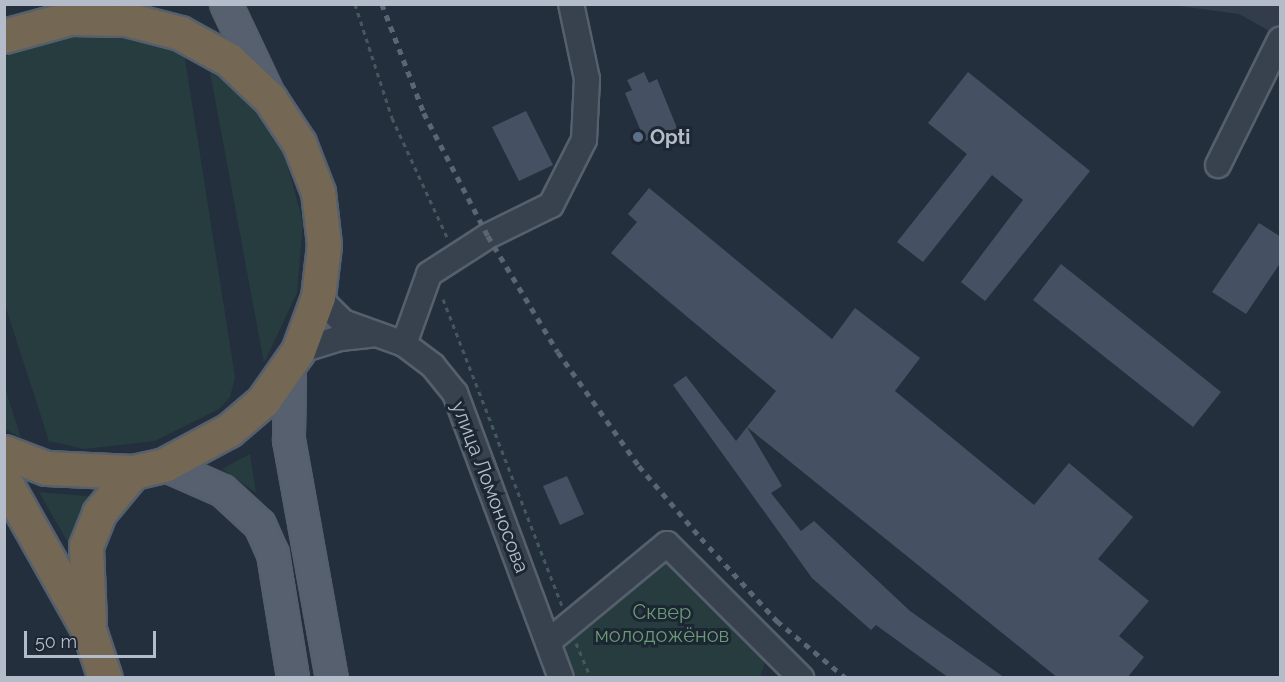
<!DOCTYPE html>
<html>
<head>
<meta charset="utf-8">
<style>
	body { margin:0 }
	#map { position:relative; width:1285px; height:682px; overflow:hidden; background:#242f3e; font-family:Raleway,sans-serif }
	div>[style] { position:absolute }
	.airport>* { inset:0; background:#323c4b }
	.green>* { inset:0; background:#263c3f }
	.building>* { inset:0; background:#455162 }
	.path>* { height:3px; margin-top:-1.5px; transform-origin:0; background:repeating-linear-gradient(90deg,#44595c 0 4.5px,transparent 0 9px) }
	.roads { filter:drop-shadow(2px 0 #565f6c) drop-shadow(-2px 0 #565f6c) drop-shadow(0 2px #565f6c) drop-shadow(0 -2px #565f6c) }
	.minor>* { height:24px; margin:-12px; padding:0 12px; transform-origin:12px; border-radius:12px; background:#38414e }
	.major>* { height:30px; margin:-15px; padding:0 15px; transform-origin:15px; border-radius:15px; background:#56606e }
	.highway>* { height:33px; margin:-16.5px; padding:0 16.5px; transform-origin:16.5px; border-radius:16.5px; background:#746855 }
	.rail>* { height:4.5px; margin-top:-2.25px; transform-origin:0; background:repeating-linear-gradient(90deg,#5a6575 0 6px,transparent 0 12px) }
	.dots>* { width:16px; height:16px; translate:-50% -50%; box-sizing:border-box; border:3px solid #1d2633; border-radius:50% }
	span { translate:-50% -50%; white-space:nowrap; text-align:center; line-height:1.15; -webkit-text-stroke:6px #1d2633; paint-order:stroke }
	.poi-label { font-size:20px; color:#b4bcc9; font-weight:700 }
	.left { translate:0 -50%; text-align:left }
	.street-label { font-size:20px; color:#b4bcc9 }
	.park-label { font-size:20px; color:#6b9a76 }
	.frame { position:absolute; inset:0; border:6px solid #b4bcc9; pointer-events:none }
	.scale { position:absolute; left:24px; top:631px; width:132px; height:27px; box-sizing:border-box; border:3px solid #b4bcc9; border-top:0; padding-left:8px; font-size:18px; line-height:21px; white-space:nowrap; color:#b4bcc9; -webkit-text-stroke:4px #1d2633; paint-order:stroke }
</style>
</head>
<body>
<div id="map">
	<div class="airport">
		<div style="clip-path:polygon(1172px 5px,1280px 5px,1280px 37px,1239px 14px)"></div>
	</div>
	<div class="green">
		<div style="clip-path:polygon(115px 35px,184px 53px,235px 377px,230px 397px,219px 409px,155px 441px,84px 449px,49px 441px,5px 305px,4px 57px,50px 38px)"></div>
		<div style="clip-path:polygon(210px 72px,243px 94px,284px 153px,303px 222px,297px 293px,264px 363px)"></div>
		<div style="clip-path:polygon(5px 388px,21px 438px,5px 429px)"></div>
		<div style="clip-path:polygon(250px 454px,256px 493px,222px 469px)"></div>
		<div style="clip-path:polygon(39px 492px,97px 497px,74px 553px)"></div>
		<div style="clip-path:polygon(666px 553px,768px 654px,760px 677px,577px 677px,559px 639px)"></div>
	</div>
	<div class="building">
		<div style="clip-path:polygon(644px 72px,649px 83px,657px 79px,677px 128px,645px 141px,625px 93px,632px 90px,627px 80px)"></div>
		<div style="clip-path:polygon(968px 72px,1090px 171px,985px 301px,961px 282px,1023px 200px,992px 175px,923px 262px,897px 242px,967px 154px,928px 123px)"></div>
		<div style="clip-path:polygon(526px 111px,553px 165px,519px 181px,492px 127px)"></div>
		<div style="clip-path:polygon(649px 188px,832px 339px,855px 308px,920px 358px,895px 391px,1034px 505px,1069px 463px,1133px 517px,1098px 559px,1149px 601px,1119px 636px,1144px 657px,1127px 678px,1058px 678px,747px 427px,776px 391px,611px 253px,637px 222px,628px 214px)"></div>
		<div style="clip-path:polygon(1259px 223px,1281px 237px,1281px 262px,1246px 314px,1212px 292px)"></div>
		<div style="clip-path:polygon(1061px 264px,1221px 392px,1193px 427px,1033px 300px)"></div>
		<div style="clip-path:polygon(686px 376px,736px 441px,747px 427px,782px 486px,771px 493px,801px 531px,814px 521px,910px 611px,1005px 678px,949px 678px,876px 625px,871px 630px,812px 578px,673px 385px)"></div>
		<div style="clip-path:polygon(567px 476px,584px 514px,560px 525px,543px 486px)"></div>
	</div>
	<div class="path">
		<div style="left:355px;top:4px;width:120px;rotate:72deg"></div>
		<div style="left:392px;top:118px;width:131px;rotate:65.2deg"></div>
		<div style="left:443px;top:299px;width:329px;rotate:68.8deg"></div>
		<div style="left:576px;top:643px;width:38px;rotate:67deg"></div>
	</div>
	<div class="roads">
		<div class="minor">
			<div style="left:1218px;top:165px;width:140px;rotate:-63.6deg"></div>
			<div style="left:318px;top:297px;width:35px;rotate:45deg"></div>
			<div style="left:343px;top:322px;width:65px;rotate:19.8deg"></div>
			<div style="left:404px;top:344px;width:36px;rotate:37deg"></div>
			<div style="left:433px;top:366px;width:35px;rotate:51deg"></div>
			<div style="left:455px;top:393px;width:304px;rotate:69.6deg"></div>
			<div style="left:404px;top:344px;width:74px;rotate:-70.3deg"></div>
			<div style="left:429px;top:274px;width:70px;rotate:-32.8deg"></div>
			<div style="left:488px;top:236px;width:70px;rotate:-26.2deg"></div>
			<div style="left:551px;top:205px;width:73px;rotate:-63.1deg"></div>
			<div style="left:584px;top:140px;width:61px;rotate:-87.2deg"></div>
			<div style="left:587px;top:79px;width:77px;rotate:-102deg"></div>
			<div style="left:298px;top:351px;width:44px;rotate:-17.2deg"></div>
			<div style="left:340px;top:338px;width:31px;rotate:-6deg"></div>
			<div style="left:548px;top:642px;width:154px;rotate:-39.5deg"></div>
			<div style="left:667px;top:544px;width:190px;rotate:45deg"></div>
		</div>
		<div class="major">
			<div style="left:226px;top:4px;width:98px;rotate:64.7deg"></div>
			<div style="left:290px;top:364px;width:76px;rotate:90.8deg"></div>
			<div style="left:289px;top:440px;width:242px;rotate:79.8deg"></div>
			<div style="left:164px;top:465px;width:64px;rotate:23.8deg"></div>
			<div style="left:223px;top:491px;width:50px;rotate:42.6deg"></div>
			<div style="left:260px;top:525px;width:32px;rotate:66deg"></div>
			<div style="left:273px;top:554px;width:126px;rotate:80.8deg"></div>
		</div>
		<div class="highway">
			<div style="left:4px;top:36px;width:68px;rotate:-15.3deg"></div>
			<div style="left:70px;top:18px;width:56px;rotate:1deg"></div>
			<div style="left:126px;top:19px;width:56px;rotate:14.5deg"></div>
			<div style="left:180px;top:33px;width:56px;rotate:28.9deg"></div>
			<div style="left:229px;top:60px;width:57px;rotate:43.6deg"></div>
			<div style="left:270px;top:99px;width:53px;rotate:56.6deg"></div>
			<div style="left:299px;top:143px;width:53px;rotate:68.8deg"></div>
			<div style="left:318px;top:192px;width:53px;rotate:83.5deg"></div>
			<div style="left:324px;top:245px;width:52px;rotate:96.6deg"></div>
			<div style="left:318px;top:297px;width:58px;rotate:110.3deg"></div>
			<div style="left:298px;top:351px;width:61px;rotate:125deg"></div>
			<div style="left:263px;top:401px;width:45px;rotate:139.5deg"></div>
			<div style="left:229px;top:430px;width:74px;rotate:151.7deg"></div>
			<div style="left:164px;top:465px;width:32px;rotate:167deg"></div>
			<div style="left:133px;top:472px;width:87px;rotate:-177.4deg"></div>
			<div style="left:46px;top:468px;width:45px;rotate:-159.1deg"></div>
			<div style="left:4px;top:480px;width:176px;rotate:60.7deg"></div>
			<div style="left:90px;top:633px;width:47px;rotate:71.6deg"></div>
			<div style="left:89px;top:622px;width:76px;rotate:-92.3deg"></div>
			<div style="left:86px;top:546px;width:35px;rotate:-68deg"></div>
			<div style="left:99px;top:513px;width:53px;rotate:-50.3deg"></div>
		</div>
	</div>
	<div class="rail">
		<div style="left:382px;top:4px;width:117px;rotate:68.9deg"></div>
		<div style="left:424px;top:113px;width:139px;rotate:62.5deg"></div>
		<div style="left:488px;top:236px;width:135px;rotate:58.9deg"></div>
		<div style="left:558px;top:352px;width:140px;rotate:54.6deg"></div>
		<div style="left:639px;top:466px;width:95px;rotate:49.3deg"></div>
		<div style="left:701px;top:538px;width:113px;rotate:47.5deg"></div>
		<div style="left:777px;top:621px;width:89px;rotate:39.6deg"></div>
	</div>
	<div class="dots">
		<div style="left:638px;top:137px;background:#5c6f8a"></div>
	</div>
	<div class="poi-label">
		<span class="left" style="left:650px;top:137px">Opti</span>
	</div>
	<div class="street-label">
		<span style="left:490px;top:487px;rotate:69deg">улица Ломоносова</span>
	</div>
	<div class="park-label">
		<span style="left:662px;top:624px">Сквер<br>молодожёнов</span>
	</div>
	<div class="frame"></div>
	<div class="scale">50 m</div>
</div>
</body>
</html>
